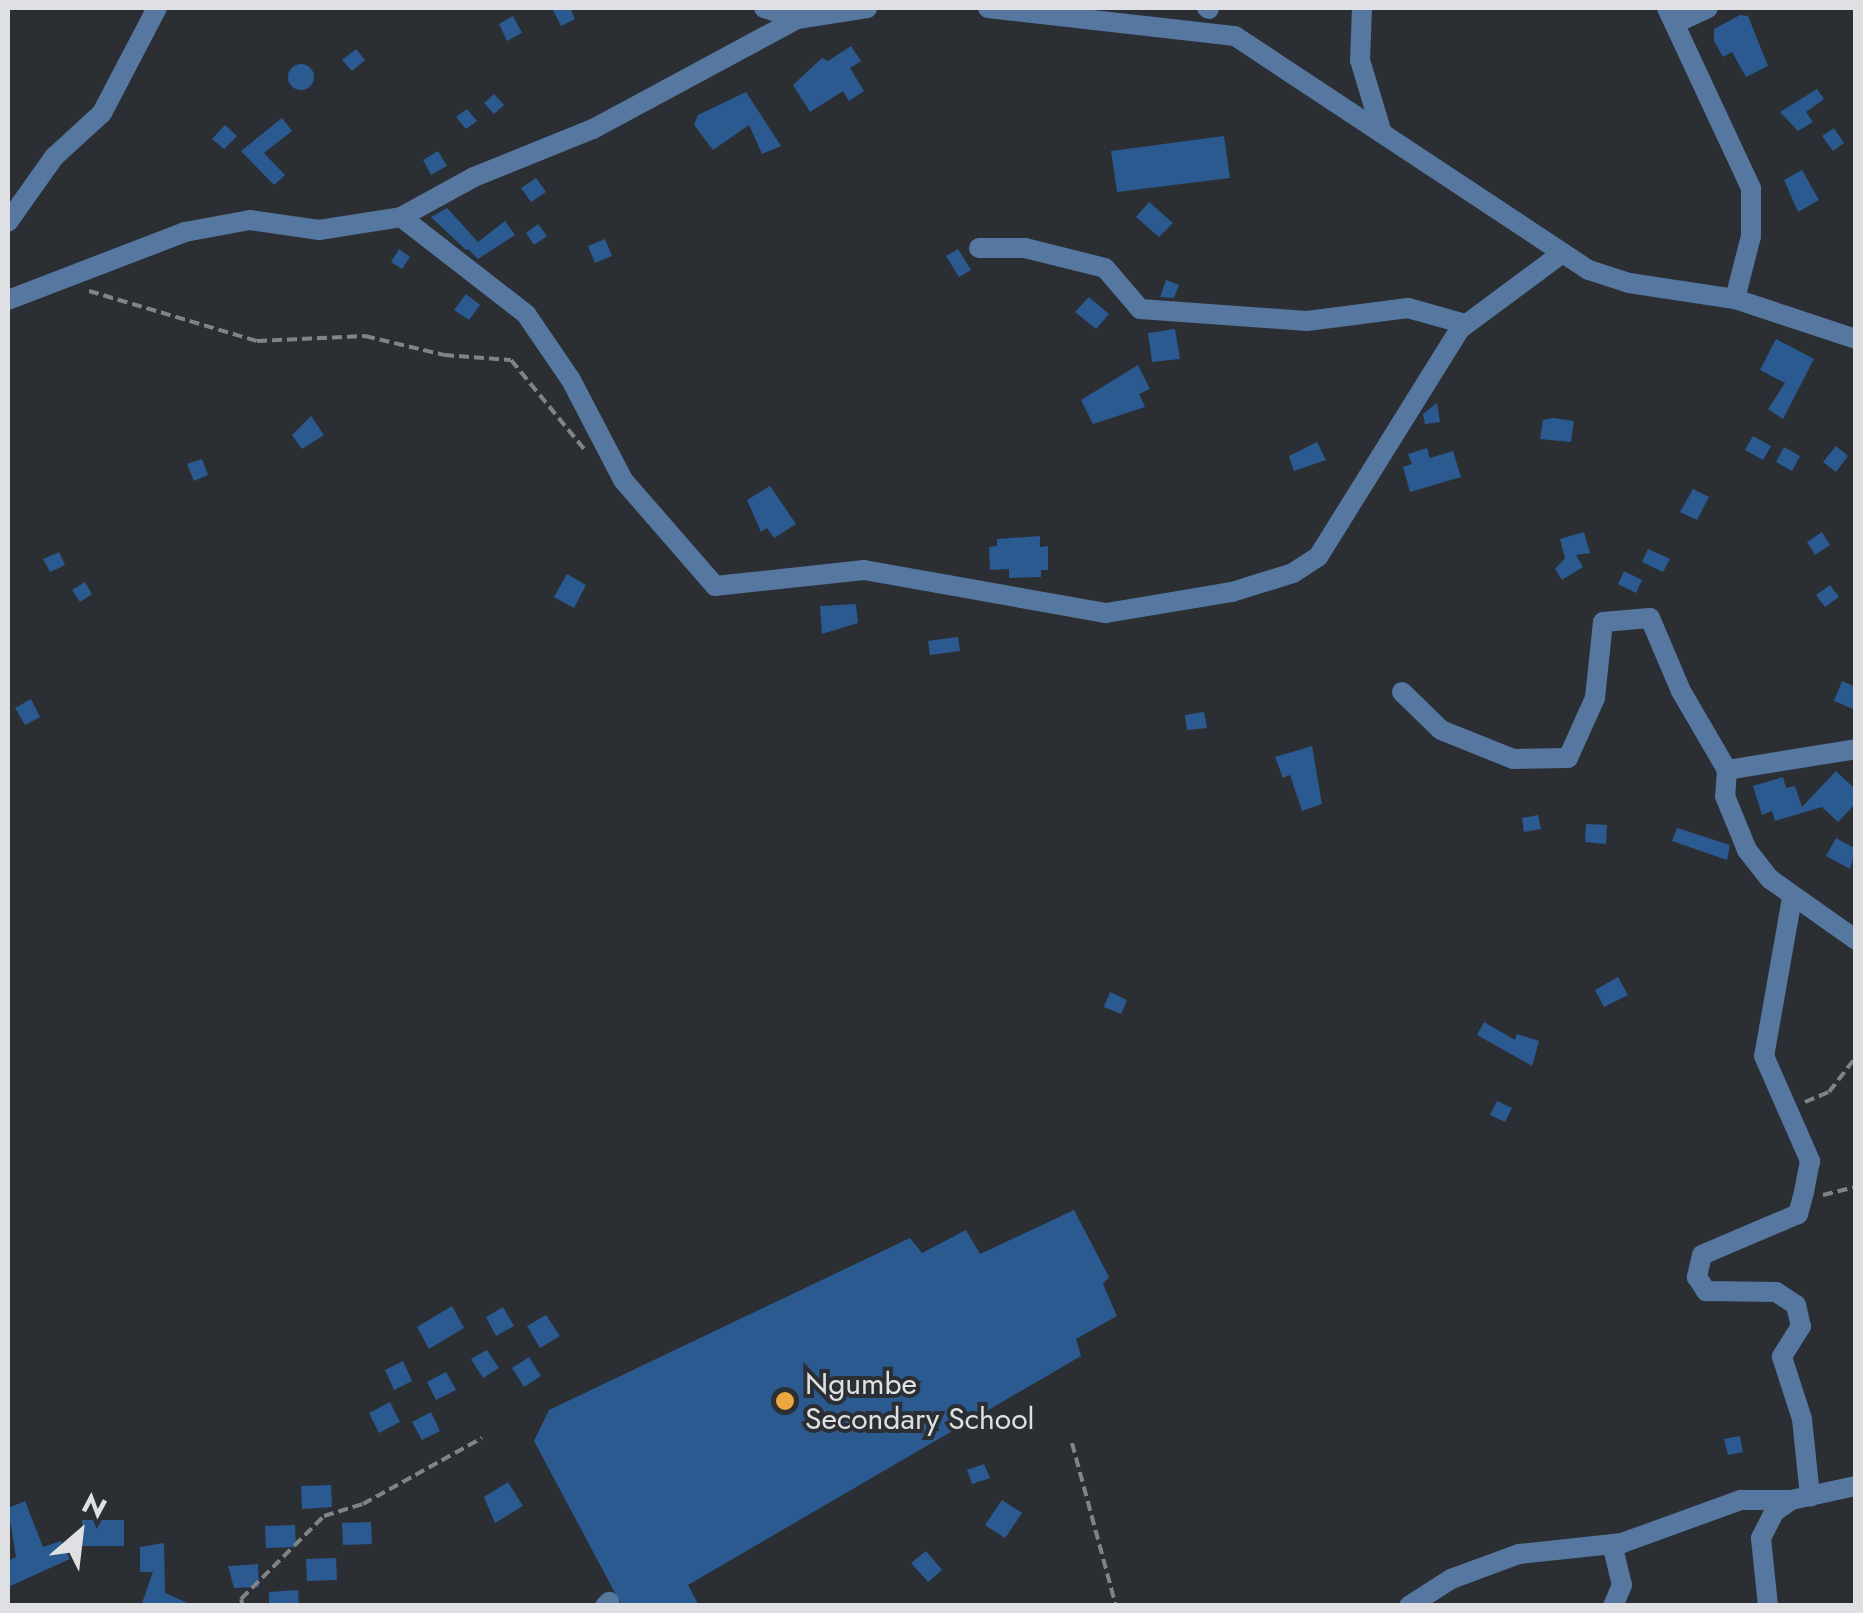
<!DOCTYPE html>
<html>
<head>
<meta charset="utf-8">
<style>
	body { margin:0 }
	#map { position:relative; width:1863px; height:1613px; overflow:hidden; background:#2b2f34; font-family:Jost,sans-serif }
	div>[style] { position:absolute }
	.building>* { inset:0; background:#2a5a90 }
	.round { border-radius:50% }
	.path>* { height:4px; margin-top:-2px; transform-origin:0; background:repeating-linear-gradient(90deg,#808387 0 10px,transparent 0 15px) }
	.minor>* { height:20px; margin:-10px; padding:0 10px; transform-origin:10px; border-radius:10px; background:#56779f }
	.dots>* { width:28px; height:28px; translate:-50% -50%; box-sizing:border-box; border:5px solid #2b2f34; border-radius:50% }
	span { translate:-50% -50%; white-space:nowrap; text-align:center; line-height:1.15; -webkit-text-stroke:8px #2b2f34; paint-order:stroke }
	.poi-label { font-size:30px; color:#dee0e3 }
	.left { translate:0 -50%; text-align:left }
	.frame { position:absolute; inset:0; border:10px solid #dee0e3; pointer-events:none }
	.north { position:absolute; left:30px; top:1483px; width:100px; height:100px; -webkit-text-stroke:8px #2b2f34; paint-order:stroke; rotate:28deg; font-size:28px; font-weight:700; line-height:40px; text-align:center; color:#dee0e3 }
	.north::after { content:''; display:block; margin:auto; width:35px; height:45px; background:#dee0e3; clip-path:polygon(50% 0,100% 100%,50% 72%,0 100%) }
</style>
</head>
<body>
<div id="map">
	<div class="building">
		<div style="clip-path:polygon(552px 8px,570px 8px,575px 19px,561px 26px)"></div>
		<div style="clip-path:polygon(1740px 15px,1748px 16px,1768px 66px,1746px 77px,1732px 52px,1723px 57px,1714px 41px,1714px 29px)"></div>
		<div style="clip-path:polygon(513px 16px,522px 33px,507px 41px,499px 24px)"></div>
		<div style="clip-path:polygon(851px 46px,861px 61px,850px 68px,864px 91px,849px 101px,843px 91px,810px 112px,793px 85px,822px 58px,828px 61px)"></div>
		<div style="clip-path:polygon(356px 49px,365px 60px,352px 71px,342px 60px)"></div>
		<div class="round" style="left:288px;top:64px;width:26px;height:26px"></div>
		<div style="clip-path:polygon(1817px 89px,1824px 99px,1806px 112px,1813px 122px,1798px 131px,1780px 112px)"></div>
		<div style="clip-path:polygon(746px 92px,781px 146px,762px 154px,749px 125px,713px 150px,694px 125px,698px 115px)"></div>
		<div style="clip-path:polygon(494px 94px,504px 105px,494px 114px,484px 103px)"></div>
		<div style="clip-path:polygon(467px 109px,477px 121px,466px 129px,456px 117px)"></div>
		<div style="clip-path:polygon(282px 118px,292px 131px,264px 153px,285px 175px,274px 185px,241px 151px)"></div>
		<div style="clip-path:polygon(225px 125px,237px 136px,224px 149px,212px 139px)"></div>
		<div style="clip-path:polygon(1834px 128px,1844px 143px,1833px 151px,1822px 136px)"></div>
		<div style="clip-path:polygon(1224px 136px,1230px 178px,1117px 192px,1111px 151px)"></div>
		<div style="clip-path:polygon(438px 151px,447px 166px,431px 175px,423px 160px)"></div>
		<div style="clip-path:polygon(1802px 170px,1819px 200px,1798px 212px,1784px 180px)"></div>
		<div style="clip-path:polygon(536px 178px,546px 192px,531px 202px,521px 188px)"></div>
		<div style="clip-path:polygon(1149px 202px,1173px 223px,1159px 237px,1136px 217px)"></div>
		<div style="clip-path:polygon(447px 208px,478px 242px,505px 221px,515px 235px,478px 259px,468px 249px,473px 246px,466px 250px,431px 217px)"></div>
		<div style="clip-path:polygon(538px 224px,547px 236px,534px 245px,526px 233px)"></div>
		<div style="clip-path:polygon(605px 239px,612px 256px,595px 263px,588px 246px)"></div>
		<div style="clip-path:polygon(399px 249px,410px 257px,402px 269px,391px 262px)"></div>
		<div style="clip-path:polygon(958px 249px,971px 270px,959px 277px,946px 256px)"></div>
		<div style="clip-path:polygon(1166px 280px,1179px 285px,1174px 298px,1160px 297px)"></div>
		<div style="clip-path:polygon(466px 294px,480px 305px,469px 320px,454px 310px)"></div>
		<div style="clip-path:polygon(1089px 297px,1109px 314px,1096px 329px,1075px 312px)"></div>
		<div style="clip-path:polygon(1175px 329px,1180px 359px,1152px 362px,1148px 333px)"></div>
		<div style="clip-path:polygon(1776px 339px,1814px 359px,1783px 419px,1768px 409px,1785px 383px,1760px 370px)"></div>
		<div style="clip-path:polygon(1138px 365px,1150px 389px,1139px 394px,1145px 407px,1093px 424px,1081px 400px)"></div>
		<div style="clip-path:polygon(1437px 403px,1440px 422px,1425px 424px,1423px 414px)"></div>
		<div style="clip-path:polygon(311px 416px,324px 435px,302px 449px,292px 435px)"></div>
		<div style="clip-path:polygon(1553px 418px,1574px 421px,1571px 442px,1540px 439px,1543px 420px)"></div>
		<div style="clip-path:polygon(1753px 436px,1771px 446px,1763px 460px,1745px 450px)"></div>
		<div style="clip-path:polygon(1317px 442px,1326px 460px,1294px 471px,1289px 456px)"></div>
		<div style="clip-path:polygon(1836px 446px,1848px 456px,1836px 472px,1823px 462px)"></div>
		<div style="clip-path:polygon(1784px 447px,1800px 456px,1792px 471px,1776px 462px)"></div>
		<div style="clip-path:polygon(1427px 448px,1430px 458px,1453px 451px,1461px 477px,1410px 492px,1403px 467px,1412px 464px,1408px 454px)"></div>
		<div style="clip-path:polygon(202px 459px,208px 475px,194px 481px,187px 464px)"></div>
		<div style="clip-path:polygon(770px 486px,796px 524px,774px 538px,767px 528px,761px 532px,747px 500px)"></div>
		<div style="clip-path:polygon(1693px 489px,1709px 497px,1697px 520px,1680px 512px)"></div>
		<div style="clip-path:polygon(1584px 532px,1590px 553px,1576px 555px,1583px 567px,1562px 580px,1555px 569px,1565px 558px,1560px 539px)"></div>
		<div style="clip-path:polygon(1822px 532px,1830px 545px,1815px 555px,1807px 542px)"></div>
		<div style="clip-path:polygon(1040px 536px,1040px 547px,1048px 546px,1048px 570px,1041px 570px,1041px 577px,1009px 578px,1009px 569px,990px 570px,989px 547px,997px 546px,997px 539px)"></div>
		<div style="clip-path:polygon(1648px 549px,1670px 559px,1663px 572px,1642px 562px)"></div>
		<div style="clip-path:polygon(59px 552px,65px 565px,50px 572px,43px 559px)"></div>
		<div style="clip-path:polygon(1624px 571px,1642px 580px,1636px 593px,1618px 584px)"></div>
		<div style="clip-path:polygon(567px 574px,586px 585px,574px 608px,554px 597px)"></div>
		<div style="clip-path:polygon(85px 582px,92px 594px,80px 602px,72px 590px)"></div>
		<div style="clip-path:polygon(1830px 585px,1839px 597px,1825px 607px,1816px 595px)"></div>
		<div style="clip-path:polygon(856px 604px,858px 623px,822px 634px,820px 606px)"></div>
		<div style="clip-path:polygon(958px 637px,960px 651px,930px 655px,928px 641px)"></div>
		<div style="clip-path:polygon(1842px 681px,1856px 687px,1856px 710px,1834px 701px)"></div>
		<div style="clip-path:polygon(31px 699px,40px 717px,25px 725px,15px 708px)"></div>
		<div style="clip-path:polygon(1204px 712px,1207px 728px,1187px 730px,1185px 715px)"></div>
		<div style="clip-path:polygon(1312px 746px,1322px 804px,1302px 811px,1290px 775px,1283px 778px,1275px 757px)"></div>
		<div style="clip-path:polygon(1836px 771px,1856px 790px,1856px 803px,1838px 822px,1822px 807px,1775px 821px,1772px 811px,1762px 815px,1753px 786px,1783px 777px,1786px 788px,1795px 786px,1802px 807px)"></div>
		<div style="clip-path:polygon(1538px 815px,1541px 829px,1524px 832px,1522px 818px)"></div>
		<div style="clip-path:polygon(1586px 824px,1607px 825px,1606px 844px,1585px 842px)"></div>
		<div style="clip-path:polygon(1677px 828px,1730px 845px,1727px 860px,1672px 841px)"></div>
		<div style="clip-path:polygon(1836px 838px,1856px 849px,1850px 869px,1826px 856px)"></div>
		<div style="clip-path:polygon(1618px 977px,1628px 995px,1604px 1007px,1595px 990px)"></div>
		<div style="clip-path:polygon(1110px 992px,1127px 1000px,1121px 1014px,1104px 1007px)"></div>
		<div style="clip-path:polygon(1484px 1022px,1515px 1040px,1517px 1034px,1539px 1041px,1532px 1066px,1477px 1035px)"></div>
		<div style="clip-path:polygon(1497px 1101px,1512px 1108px,1505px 1122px,1490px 1115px)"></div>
		<div style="clip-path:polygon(1074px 1210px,1109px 1277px,1103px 1284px,1117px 1316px,1076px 1339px,1081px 1356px,688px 1585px,699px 1606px,622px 1606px,534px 1441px,549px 1410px,910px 1238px,922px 1253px,966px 1230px,980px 1254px)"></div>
		<div style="clip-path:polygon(452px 1306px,464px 1328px,429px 1349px,417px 1327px)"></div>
		<div style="clip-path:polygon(503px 1307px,514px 1326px,496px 1336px,486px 1317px)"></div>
		<div style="clip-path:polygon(546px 1315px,560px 1336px,540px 1348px,527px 1326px)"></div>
		<div style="clip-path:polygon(487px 1350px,499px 1368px,483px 1378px,471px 1359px)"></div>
		<div style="clip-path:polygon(529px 1357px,541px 1376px,524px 1387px,512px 1368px)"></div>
		<div style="clip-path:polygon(403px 1361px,412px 1381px,394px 1390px,385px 1370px)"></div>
		<div style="clip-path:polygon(446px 1372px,456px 1390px,436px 1400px,427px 1382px)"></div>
		<div style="clip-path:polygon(390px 1402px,400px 1422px,379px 1433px,369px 1413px)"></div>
		<div style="clip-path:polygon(431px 1412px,440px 1431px,422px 1440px,412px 1422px)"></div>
		<div style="clip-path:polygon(1740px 1436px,1743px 1452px,1728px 1455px,1724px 1439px)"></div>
		<div style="clip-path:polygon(984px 1464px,990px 1478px,972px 1484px,967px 1470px)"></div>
		<div style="clip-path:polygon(508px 1482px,523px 1506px,495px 1523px,484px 1497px)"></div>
		<div style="clip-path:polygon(331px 1485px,332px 1507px,302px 1509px,301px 1486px)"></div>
		<div style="clip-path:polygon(1002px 1500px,1022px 1513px,1005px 1538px,985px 1525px)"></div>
		<div style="clip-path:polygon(25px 1501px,43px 1547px,61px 1541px,70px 1559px,8px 1587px,8px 1561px,16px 1557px,8px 1508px)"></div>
		<div style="clip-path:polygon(82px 1520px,124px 1520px,124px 1546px,82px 1546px)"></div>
		<div style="clip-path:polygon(371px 1522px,372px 1544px,343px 1545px,342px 1523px)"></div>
		<div style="clip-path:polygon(295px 1525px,296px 1547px,266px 1548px,265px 1526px)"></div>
		<div style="clip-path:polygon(164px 1543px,165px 1593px,194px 1606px,141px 1606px,153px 1572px,140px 1572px,140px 1547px)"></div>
		<div style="clip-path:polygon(926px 1551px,942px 1570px,928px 1582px,911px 1563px)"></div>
		<div style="clip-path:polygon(336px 1558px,337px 1580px,307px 1581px,306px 1559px)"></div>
		<div style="clip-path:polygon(258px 1564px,259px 1587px,234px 1588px,228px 1566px)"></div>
		<div style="clip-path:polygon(298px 1590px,299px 1606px,269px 1606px,269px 1592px)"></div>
	</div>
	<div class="path">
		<div style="left:89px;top:291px;width:175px;rotate:16.6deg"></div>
		<div style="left:257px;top:341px;width:108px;rotate:-2.7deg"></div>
		<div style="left:365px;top:336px;width:81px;rotate:13.5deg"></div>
		<div style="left:444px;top:355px;width:67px;rotate:4.3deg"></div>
		<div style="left:511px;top:360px;width:115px;rotate:50.6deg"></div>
		<div style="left:1805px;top:1102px;width:26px;rotate:-23deg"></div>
		<div style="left:1829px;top:1092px;width:44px;rotate:-52.4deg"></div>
		<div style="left:1823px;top:1195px;width:34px;rotate:-14deg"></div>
		<div style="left:1072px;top:1443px;width:169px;rotate:74.9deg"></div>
		<div style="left:243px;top:1606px;width:7px;rotate:-106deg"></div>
		<div style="left:241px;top:1599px;width:117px;rotate:-45deg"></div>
		<div style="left:324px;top:1516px;width:41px;rotate:-17.1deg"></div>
		<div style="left:363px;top:1504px;width:136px;rotate:-29deg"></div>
	</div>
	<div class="minor">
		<div style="left:764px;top:8px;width:35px;rotate:18deg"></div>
		<div style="left:797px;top:19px;width:71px;rotate:-8.9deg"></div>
		<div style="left:988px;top:8px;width:249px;rotate:6.5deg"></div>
		<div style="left:1235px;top:36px;width:424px;rotate:33.5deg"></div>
		<div style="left:1589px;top:270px;width:42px;rotate:18deg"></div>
		<div style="left:1629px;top:283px;width:107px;rotate:8.6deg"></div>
		<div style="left:1735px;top:299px;width:127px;rotate:18.3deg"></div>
		<div style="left:1207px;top:8px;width:2px;rotate:27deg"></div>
		<div style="left:1362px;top:8px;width:52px;rotate:92.2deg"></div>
		<div style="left:1360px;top:60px;width:73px;rotate:73.3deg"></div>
		<div style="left:1667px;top:8px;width:199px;rotate:65deg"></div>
		<div style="left:1751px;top:188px;width:48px;rotate:90deg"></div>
		<div style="left:1751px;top:236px;width:65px;rotate:104.3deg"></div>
		<div style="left:1676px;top:23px;width:35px;rotate:-25deg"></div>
		<div style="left:401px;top:217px;width:158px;rotate:37.8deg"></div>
		<div style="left:526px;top:314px;width:80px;rotate:55.7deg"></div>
		<div style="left:571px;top:380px;width:113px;rotate:62.5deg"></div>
		<div style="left:623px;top:480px;width:140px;rotate:49deg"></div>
		<div style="left:715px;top:586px;width:150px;rotate:-6.1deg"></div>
		<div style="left:864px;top:570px;width:246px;rotate:10.1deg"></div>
		<div style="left:1106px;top:613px;width:128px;rotate:-9.5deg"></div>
		<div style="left:1232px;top:592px;width:64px;rotate:-17.3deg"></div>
		<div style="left:1293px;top:573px;width:30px;rotate:-33deg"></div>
		<div style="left:1318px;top:557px;width:269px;rotate:-58.1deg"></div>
		<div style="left:1460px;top:329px;width:126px;rotate:-36.6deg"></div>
		<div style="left:8px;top:222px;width:80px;rotate:-54.7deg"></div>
		<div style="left:54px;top:157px;width:65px;rotate:-42.5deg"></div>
		<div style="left:102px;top:113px;width:119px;rotate:-62.4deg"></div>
		<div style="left:979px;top:248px;width:46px"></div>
		<div style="left:1025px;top:248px;width:82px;rotate:14deg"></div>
		<div style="left:1105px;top:268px;width:54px;rotate:49.5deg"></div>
		<div style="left:1140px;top:309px;width:167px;rotate:4.1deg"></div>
		<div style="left:1307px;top:321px;width:102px;rotate:-7.3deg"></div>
		<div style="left:1408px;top:308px;width:59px;rotate:15.7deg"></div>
		<div style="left:8px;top:300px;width:190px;rotate:-21deg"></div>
		<div style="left:185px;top:232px;width:66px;rotate:-10.5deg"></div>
		<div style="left:250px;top:220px;width:70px;rotate:8.2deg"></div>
		<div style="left:319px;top:230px;width:83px;rotate:-9deg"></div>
		<div style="left:401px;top:217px;width:83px;rotate:-28.7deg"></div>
		<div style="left:474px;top:177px;width:128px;rotate:-22deg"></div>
		<div style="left:593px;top:129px;width:232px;rotate:-28.3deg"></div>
		<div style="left:1402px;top:692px;width:54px;rotate:44.3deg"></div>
		<div style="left:1441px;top:730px;width:78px;rotate:21.9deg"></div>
		<div style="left:1513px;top:759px;width:55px;rotate:-1deg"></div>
		<div style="left:1568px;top:758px;width:66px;rotate:-65.8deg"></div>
		<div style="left:1595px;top:698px;width:76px;rotate:-84deg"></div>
		<div style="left:1603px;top:622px;width:47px;rotate:-4.9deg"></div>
		<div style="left:1650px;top:618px;width:79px;rotate:67deg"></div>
		<div style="left:1681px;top:691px;width:91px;rotate:59.8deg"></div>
		<div style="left:1727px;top:770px;width:26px;rotate:94deg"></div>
		<div style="left:1725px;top:796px;width:58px;rotate:67.8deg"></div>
		<div style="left:1747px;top:850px;width:37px;rotate:52deg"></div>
		<div style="left:1770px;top:879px;width:105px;rotate:35.3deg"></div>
		<div style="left:1727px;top:770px;width:131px;rotate:-9.2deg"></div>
		<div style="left:1792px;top:898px;width:160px;rotate:100deg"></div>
		<div style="left:1764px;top:1056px;width:115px;rotate:66.3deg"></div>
		<div style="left:1810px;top:1161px;width:32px;rotate:101deg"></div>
		<div style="left:1804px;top:1192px;width:23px;rotate:105deg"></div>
		<div style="left:1798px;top:1214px;width:104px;rotate:156.9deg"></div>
		<div style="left:1702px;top:1255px;width:23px;rotate:103deg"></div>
		<div style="left:1697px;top:1277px;width:17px;rotate:57deg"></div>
		<div style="left:1706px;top:1291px;width:70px;rotate:0.8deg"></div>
		<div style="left:1776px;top:1292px;width:24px;rotate:33deg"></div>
		<div style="left:1796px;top:1305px;width:22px;rotate:77deg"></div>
		<div style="left:1801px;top:1326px;width:36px;rotate:122deg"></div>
		<div style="left:1782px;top:1357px;width:65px;rotate:72.1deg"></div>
		<div style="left:1802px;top:1419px;width:78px;rotate:84.1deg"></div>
		<div style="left:1612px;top:1544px;width:42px;rotate:76.3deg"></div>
		<div style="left:1622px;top:1585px;width:23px;rotate:113deg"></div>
		<div style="left:605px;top:1606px;width:6px;rotate:-45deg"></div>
		<div style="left:1409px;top:1606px;width:50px;rotate:-32.7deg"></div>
		<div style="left:1451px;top:1579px;width:72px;rotate:-20.2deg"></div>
		<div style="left:1519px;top:1554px;width:104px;rotate:-6.1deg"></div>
		<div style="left:1622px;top:1543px;width:127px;rotate:-19.9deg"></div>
		<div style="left:1741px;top:1500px;width:50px"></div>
		<div style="left:1791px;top:1500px;width:66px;rotate:-12.2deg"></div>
		<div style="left:1768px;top:1606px;width:68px;rotate:-95.9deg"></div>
		<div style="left:1761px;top:1538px;width:29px;rotate:-63deg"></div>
		<div style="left:1774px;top:1512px;width:21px;rotate:-35deg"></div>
	</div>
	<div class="dots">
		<div style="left:785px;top:1401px;background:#eea73c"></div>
	</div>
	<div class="poi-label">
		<span class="left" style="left:805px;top:1401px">Ngumbe<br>Secondary School</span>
	</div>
	<div class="frame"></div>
	<div class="north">N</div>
</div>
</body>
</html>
